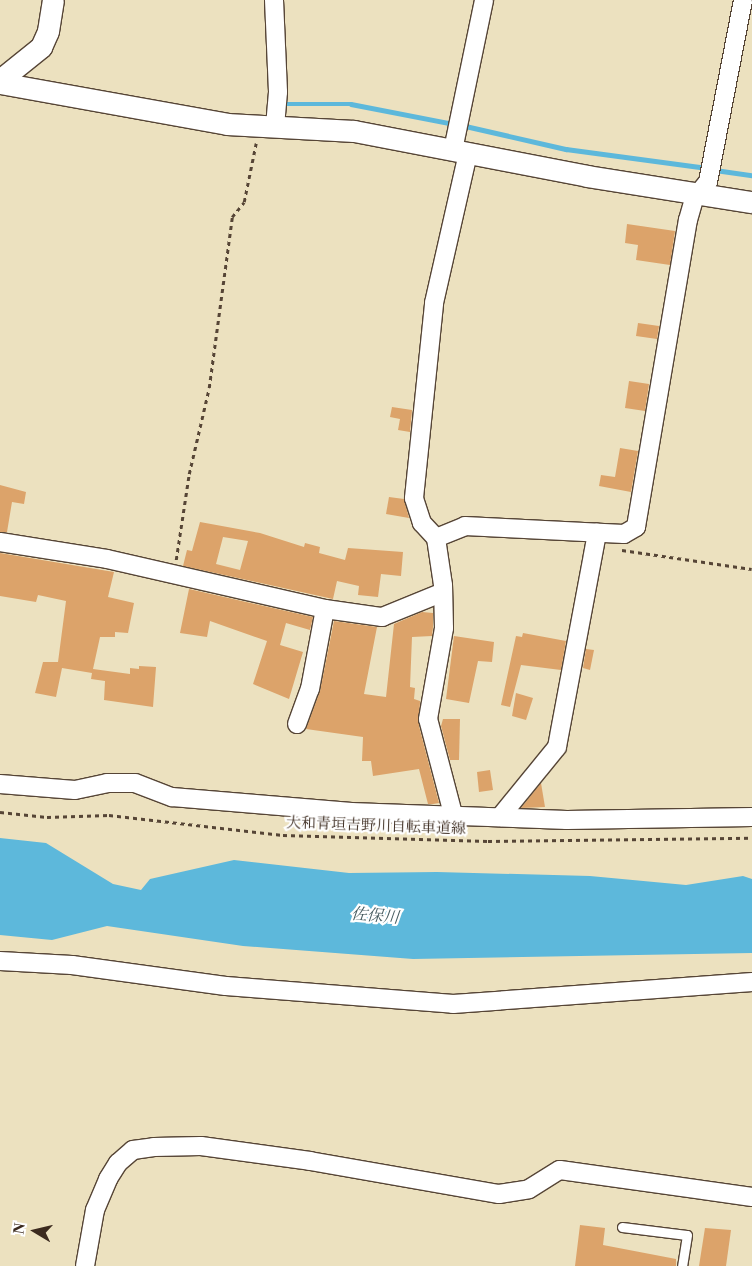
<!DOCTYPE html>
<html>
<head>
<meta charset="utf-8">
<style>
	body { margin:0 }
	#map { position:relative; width:752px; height:1266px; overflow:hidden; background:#ece1bf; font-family:"Libre Bodoni","Noto Serif JP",serif }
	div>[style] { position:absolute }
	.water>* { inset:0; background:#5db8db }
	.stream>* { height:4.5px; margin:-2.25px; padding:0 2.25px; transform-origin:2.25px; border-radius:2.25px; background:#5db8db }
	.building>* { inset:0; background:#dca36a }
	.path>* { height:2.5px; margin-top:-1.25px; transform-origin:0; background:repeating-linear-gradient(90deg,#564536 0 4px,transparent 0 8px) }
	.roads { filter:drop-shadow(1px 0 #564536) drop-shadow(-1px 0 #564536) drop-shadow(0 1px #564536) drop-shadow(0 -1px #564536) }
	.service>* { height:9px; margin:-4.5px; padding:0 4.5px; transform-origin:4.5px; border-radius:4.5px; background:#fff }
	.minor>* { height:18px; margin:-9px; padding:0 9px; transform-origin:9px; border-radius:9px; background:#fff }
	.tertiary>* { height:21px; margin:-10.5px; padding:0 10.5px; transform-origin:10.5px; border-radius:10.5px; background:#fff }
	span { translate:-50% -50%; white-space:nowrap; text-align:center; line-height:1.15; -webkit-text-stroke:4.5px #fff; paint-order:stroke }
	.street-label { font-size:15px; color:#3b2a1e }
	.water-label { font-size:16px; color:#475c60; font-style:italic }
	.north { position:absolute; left:10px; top:1206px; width:50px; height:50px; -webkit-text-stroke:4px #fff; paint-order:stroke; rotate:279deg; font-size:14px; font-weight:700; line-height:20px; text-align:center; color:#3b2a1e }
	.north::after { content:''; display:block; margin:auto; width:18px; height:22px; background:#3b2a1e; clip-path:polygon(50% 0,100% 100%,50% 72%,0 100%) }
</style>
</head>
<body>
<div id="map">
	<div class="water">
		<div style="clip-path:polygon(0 838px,46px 843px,113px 884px,141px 890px,150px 879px,234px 860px,349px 873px,437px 872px,590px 876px,686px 885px,743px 876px,752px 879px,752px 953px,413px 959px,243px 946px,107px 926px,52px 940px,0 935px)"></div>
	</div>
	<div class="stream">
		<div style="left:281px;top:104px;width:70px"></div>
		<div style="left:351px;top:104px;width:105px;rotate:11deg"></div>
		<div style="left:461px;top:125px;width:108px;rotate:12.9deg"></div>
		<div style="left:566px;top:149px;width:142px;rotate:7.7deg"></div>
		<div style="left:715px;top:170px;width:37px;rotate:8deg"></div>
	</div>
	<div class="building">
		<div style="clip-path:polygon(627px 224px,675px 231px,670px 265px,636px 260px,638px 245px,625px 243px)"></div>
		<div style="clip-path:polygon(638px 323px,659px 326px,657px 339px,636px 336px)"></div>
		<div style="clip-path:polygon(629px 381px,649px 384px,645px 411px,625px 408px)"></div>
		<div style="clip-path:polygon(392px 407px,412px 410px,410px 432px,398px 430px,400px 419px,390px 417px)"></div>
		<div style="clip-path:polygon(620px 448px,638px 451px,631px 492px,599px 486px,601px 475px,615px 477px)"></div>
		<div style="clip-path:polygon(0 485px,26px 492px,24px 504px,12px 502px,7px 532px,0 532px)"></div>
		<div style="clip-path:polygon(389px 497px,404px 499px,409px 518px,386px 514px)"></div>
		<div style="clip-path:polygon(evenodd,200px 522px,260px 533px,304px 547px,305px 543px,320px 547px,319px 553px,345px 560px,348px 548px,403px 552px,401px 576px,381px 574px,378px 597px,358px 595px,359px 586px,337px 581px,333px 599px,183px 566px,187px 550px,192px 551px,200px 522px,223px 537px,248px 541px,240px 570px,216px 564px,223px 537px)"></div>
		<div style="clip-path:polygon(0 553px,114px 572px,108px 597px,134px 603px,128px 633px,115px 632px,115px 637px,100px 637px,93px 669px,130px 674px,130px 668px,139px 669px,139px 666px,156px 667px,153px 707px,104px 700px,105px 681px,91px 679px,92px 673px,62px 668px,56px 697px,35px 693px,43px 662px,58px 662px,66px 601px,38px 595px,36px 602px,0 596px)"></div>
		<div style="clip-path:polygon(189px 589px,313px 617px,310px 630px,286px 623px,280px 645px,303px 652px,289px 699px,253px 684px,267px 641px,210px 621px,207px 637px,180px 633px)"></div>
		<div style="clip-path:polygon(422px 612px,433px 613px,433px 627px,432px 636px,412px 637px,410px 687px,415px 688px,414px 699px,420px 701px,419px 726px,439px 803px,433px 804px,428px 804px,419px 769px,373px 776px,371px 761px,362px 761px,363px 737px,306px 729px,320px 691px,334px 621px,377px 627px,364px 694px,386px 697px,394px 624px)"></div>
		<div style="clip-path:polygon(523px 633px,566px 641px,561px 670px,521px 665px,510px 707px,501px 705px,516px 636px,522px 637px)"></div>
		<div style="clip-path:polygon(454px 636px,494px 642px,492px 662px,478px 661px,469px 703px,446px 699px)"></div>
		<div style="clip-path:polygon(586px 649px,594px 650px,590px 670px,583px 668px)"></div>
		<div style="clip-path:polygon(516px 693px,533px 698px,526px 720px,512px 716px)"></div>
		<div style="clip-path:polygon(443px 719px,460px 719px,459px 760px,450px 760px,441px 726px)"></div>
		<div style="clip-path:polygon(490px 770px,493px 790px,479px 792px,477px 772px)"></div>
		<div style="clip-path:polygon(541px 783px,545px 807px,521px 808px)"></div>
		<div style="clip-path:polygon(580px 1225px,605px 1228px,603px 1245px,676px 1259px,676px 1266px,575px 1266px)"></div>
		<div style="clip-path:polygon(705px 1228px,731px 1230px,726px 1266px,699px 1266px)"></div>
	</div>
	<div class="path">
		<div style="left:622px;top:550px;width:131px;rotate:8.3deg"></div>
		<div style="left:176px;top:560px;width:87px;rotate:-81.4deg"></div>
		<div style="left:189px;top:474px;width:88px;rotate:-76.9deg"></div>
		<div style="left:209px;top:388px;width:173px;rotate:-82.3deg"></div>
		<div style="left:232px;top:217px;width:19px;rotate:-51deg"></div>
		<div style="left:244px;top:202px;width:60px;rotate:-78.5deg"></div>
		<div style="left:0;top:812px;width:47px;rotate:6.1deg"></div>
		<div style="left:47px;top:817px;width:62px;rotate:-1.8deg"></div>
		<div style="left:109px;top:815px;width:175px;rotate:6.6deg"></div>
		<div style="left:283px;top:835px;width:205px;rotate:1.7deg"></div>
		<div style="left:488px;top:841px;width:264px;rotate:-0.7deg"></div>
	</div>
	<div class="roads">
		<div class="service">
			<div style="left:622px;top:1227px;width:65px;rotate:7deg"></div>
			<div style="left:687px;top:1235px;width:31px;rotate:99deg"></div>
		</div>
		<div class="minor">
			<div style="left:274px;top:0;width:92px;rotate:87.5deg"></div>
			<div style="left:278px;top:92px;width:35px;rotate:95deg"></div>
			<div style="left:453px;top:150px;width:153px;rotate:-78.3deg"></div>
			<div style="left:436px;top:538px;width:31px;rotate:-22deg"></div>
			<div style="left:465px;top:526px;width:159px;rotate:2.9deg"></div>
			<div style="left:624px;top:534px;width:14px;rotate:-30deg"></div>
			<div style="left:636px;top:527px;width:311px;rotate:-80.4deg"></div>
			<div style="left:688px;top:220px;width:22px;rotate:-74deg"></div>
			<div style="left:694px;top:199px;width:22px;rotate:-51deg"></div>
			<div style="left:708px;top:182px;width:185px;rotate:-79.1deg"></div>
			<div style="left:0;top:542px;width:108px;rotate:9deg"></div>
			<div style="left:107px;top:559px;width:224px;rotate:12.9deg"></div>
			<div style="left:325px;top:609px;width:58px;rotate:8deg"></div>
			<div style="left:382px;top:617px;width:64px;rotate:-22.1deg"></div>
			<div style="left:297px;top:724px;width:37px;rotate:-70deg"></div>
			<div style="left:310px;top:689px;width:81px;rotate:-79.4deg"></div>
			<div style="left:0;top:784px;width:75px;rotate:4.6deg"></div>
			<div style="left:75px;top:790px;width:33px;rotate:-12deg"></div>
			<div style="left:107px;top:783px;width:28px"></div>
			<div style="left:135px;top:783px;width:40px;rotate:21deg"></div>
			<div style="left:172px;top:797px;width:180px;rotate:4.8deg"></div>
			<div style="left:351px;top:812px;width:216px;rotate:2.1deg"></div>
			<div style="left:567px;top:820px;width:185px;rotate:-0.9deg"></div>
			<div style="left:453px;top:814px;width:98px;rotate:-104.7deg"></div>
			<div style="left:428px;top:719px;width:92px;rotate:-80deg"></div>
			<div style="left:444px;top:628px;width:43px;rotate:-91.3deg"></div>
			<div style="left:443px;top:585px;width:48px;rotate:-98.5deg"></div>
			<div style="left:436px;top:538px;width:21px;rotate:-133deg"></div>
			<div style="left:422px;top:523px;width:26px;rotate:-108deg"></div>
			<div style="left:414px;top:498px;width:196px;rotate:-84.1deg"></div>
			<div style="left:434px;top:303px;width:154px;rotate:-77.2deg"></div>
			<div style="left:500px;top:817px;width:90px;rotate:-50.8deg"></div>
			<div style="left:557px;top:747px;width:218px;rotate:-79.4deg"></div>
			<div style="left:0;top:961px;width:72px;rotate:3.2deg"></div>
			<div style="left:72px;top:965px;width:155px;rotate:7.8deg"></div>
			<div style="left:226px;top:986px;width:228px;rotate:4.5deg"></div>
			<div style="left:453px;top:1004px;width:300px;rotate:-4.2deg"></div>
			<div style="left:85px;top:1266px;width:57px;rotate:-79.9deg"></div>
			<div style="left:95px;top:1210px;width:34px;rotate:-67deg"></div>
			<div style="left:108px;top:1179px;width:19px;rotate:-58deg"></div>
			<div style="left:118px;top:1163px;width:20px;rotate:-41deg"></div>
			<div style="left:133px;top:1150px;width:21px;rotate:-8deg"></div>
			<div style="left:154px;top:1147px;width:47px;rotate:-1.2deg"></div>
			<div style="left:201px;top:1146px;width:110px;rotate:7.8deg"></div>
			<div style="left:310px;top:1161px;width:192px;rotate:9.9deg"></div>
			<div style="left:499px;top:1194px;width:30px;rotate:-9deg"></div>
			<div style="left:529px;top:1189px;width:36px;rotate:-32deg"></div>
			<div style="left:560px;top:1170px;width:194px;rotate:8deg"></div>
		</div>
		<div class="tertiary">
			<div style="left:0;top:80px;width:53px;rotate:-38.8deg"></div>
			<div style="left:41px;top:47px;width:17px;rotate:-66deg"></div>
			<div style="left:48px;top:31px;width:31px;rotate:-81deg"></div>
			<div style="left:0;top:83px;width:231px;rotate:10.2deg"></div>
			<div style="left:227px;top:124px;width:127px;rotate:3.2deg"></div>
			<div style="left:354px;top:131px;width:237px;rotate:10.9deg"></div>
			<div style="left:587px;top:176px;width:167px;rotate:9deg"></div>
		</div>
	</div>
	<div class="street-label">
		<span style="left:376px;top:826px;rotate:2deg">大和青垣吉野川自転車道線</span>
	</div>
	<div class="water-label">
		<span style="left:375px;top:916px;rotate:5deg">佐保川</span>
	</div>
	<div class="north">N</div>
</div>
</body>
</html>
